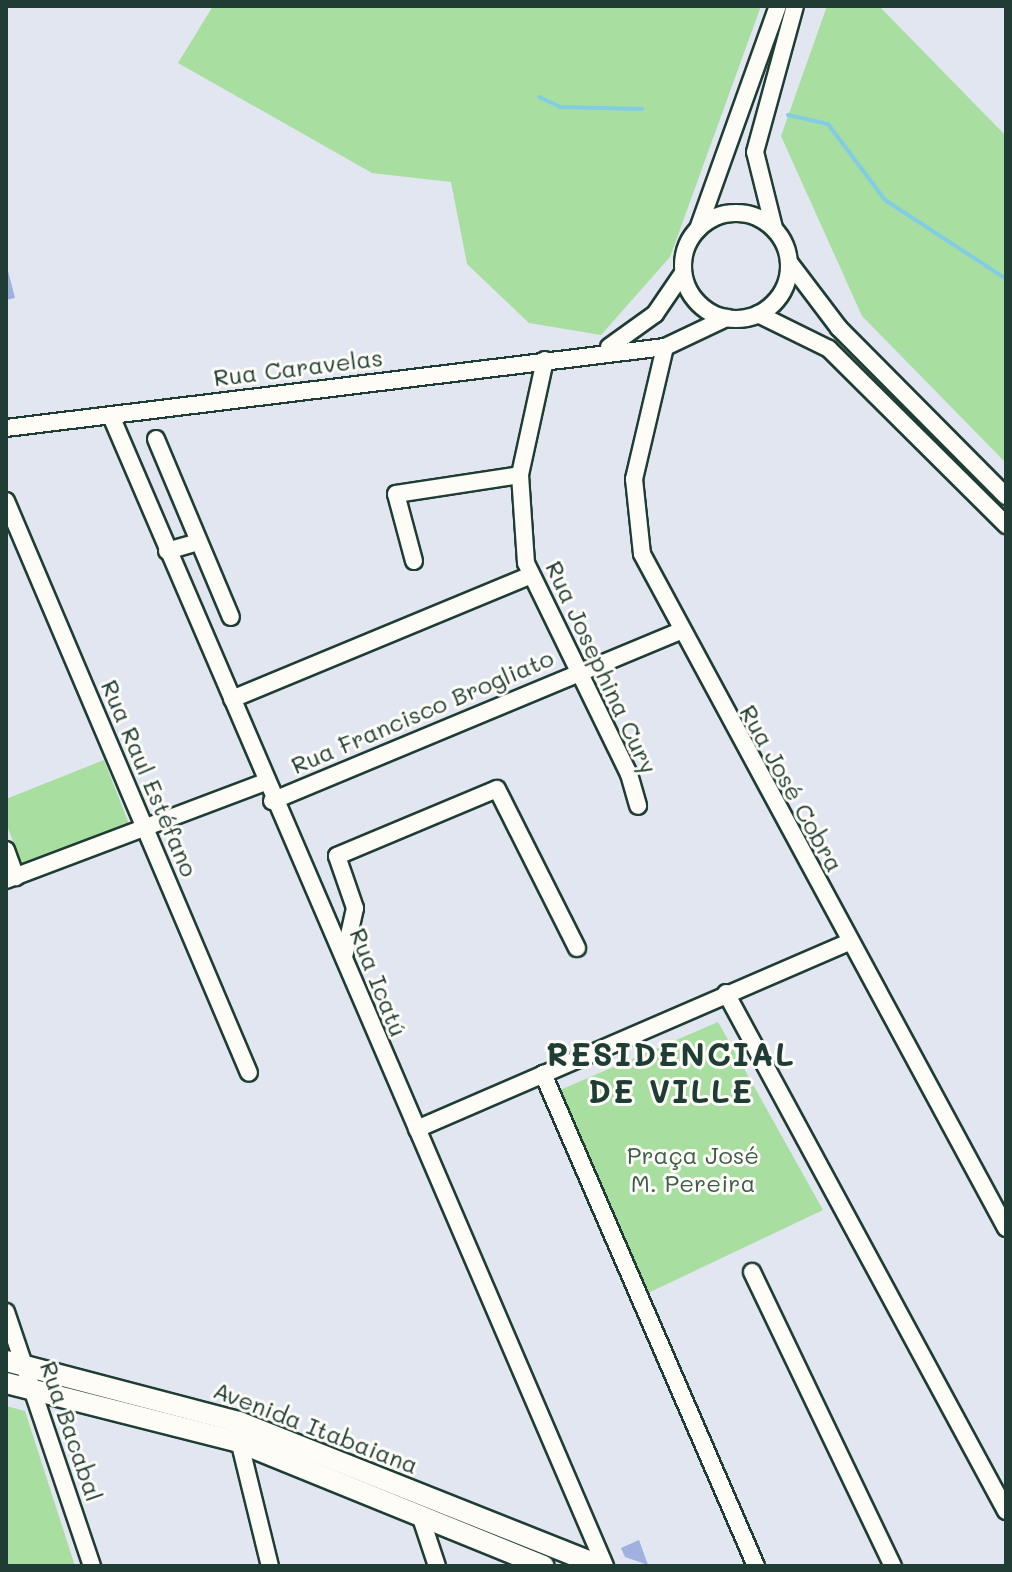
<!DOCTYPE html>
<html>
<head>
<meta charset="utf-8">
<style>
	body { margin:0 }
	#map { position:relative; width:1012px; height:1572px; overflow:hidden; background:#e1e6f0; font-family:Mali,sans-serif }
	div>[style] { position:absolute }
	.green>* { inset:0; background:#a9dea1 }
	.stream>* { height:4px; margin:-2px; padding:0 2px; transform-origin:2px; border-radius:2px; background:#82cde3 }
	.building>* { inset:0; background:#a0b1e0 }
	.roads { filter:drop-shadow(2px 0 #1f3d34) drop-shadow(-2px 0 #1f3d34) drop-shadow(0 2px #1f3d34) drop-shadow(0 -2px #1f3d34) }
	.minor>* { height:16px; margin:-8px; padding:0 8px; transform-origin:8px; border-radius:8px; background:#fdfcf7 }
	.minor>.ring { margin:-8px; padding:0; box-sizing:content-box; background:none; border:16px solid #fdfcf7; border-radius:50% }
	.major>* { height:20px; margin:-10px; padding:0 10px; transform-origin:10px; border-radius:10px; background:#fdfcf7 }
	span { translate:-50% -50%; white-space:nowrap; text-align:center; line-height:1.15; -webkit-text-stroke:6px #fdfcf7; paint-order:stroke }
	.street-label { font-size:24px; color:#1f3d34 }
	.park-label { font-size:24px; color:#3b5d4a }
	.district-label { font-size:32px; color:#1f3d34; font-weight:700; letter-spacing:2px }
	.frame { position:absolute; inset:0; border:8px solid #1f3d34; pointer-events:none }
</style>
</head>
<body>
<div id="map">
	<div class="green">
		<div style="clip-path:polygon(213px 6px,761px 6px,670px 257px,601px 335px,529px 323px,467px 264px,451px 182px,372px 173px,178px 63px)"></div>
		<div style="clip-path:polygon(827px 6px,879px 6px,1006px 136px,1006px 463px,862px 316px,781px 136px)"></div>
		<div style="clip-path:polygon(104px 760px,131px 829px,24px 870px,6px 823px,6px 799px)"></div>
		<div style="clip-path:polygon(718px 1022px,823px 1210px,646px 1294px,560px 1090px)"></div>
		<div style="clip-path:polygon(6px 1406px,25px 1411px,75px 1566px,6px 1566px)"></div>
	</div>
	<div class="stream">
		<div style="left:539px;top:97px;width:23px;rotate:25deg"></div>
		<div style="left:560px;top:107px;width:82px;rotate:1.4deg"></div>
		<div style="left:788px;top:115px;width:41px;rotate:12.7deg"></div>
		<div style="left:828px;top:124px;width:95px;rotate:53.1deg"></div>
		<div style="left:885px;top:200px;width:145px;rotate:33.1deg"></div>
	</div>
	<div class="building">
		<div style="clip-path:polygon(6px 263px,15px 298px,6px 300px)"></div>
		<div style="clip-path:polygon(639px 1540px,648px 1565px,625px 1557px,621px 1548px)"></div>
	</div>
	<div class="roads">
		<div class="minor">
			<div class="ring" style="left:683px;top:213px;width:90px;height:90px"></div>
			<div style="left:774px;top:228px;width:78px;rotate:-104deg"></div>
			<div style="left:755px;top:152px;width:151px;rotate:-74.7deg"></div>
			<div style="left:698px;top:229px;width:237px;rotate:-70.3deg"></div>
			<div style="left:789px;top:262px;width:83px;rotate:52.9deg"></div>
			<div style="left:839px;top:328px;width:237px;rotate:45.2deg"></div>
			<div style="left:758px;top:314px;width:79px;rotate:26.2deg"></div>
			<div style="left:829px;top:349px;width:250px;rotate:44.8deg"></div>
			<div style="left:609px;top:347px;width:57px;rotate:-35.7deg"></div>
			<div style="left:655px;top:314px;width:50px;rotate:-55.7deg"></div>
			<div style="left:665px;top:347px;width:136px;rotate:103.2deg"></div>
			<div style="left:634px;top:479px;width:75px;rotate:83.9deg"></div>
			<div style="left:642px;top:554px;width:766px;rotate:61.63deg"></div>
			<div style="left:545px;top:360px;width:118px;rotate:102.3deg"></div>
			<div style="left:520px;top:475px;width:88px;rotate:86.1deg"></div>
			<div style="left:526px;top:563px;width:235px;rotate:64deg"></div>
			<div style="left:629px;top:774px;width:33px;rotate:74deg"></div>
			<div style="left:111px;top:416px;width:1252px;rotate:66.75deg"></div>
			<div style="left:6px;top:428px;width:664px;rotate:-7.01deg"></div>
			<div style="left:665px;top:347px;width:68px;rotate:-25.4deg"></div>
			<div style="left:156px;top:439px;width:193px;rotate:67.2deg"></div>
			<div style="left:6px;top:501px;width:621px;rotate:66.98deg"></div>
			<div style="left:167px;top:551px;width:33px;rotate:-16deg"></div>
			<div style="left:414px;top:561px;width:69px;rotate:-105deg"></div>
			<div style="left:396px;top:494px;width:125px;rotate:-8.7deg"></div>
			<div style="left:232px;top:699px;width:324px;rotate:-22.5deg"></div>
			<div style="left:272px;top:801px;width:442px;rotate:-22.6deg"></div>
			<div style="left:6px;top:850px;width:29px;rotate:70deg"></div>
			<div style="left:6px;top:880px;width:277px;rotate:-20.7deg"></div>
			<div style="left:344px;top:957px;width:50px;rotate:-77.3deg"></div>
			<div style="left:355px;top:908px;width:55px;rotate:-109.1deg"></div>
			<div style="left:337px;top:856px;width:173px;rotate:-22.7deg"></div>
			<div style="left:497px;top:789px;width:178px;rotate:63.3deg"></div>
			<div style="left:726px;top:993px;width:589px;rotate:61.61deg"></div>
			<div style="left:543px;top:1074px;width:536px;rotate:66.59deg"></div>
			<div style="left:417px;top:1129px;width:471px;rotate:-23.4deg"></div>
			<div style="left:752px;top:1272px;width:326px;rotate:64.4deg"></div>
			<div style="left:6px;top:1312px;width:268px;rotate:71.3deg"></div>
			<div style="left:237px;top:1432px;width:138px;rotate:76.2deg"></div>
			<div style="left:420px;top:1515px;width:54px;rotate:71.6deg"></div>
		</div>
		<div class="major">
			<div style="left:6px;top:1361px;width:241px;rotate:14.7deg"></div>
			<div style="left:239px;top:1422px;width:389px;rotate:21.7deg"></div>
			<div style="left:6px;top:1383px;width:237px;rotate:14.2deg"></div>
			<div style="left:236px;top:1441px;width:332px;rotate:22.1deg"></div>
		</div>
	</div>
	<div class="street-label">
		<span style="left:298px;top:367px;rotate:-7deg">Rua Caravelas</span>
		<span style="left:602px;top:667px;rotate:65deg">Rua Josephina Cury</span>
		<span style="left:422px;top:711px;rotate:-23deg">Rua Francisco Brogliato</span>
		<span style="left:150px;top:778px;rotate:67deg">Rua Raul Estéfano</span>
		<span style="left:792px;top:788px;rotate:61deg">Rua José Cobra</span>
		<span style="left:379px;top:982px;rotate:68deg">Rua Icatú</span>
		<span style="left:316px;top:1427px;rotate:21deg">Avenida Itabaiana</span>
		<span style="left:72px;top:1431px;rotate:71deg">Rua Bacabal</span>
	</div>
	<div class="park-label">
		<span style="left:693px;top:1169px">Praça José<br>M. Pereira</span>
	</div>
	<div class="district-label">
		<span style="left:671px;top:1072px">RESIDENCIAL<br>DE VILLE</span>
	</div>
	<div class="frame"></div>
</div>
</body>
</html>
